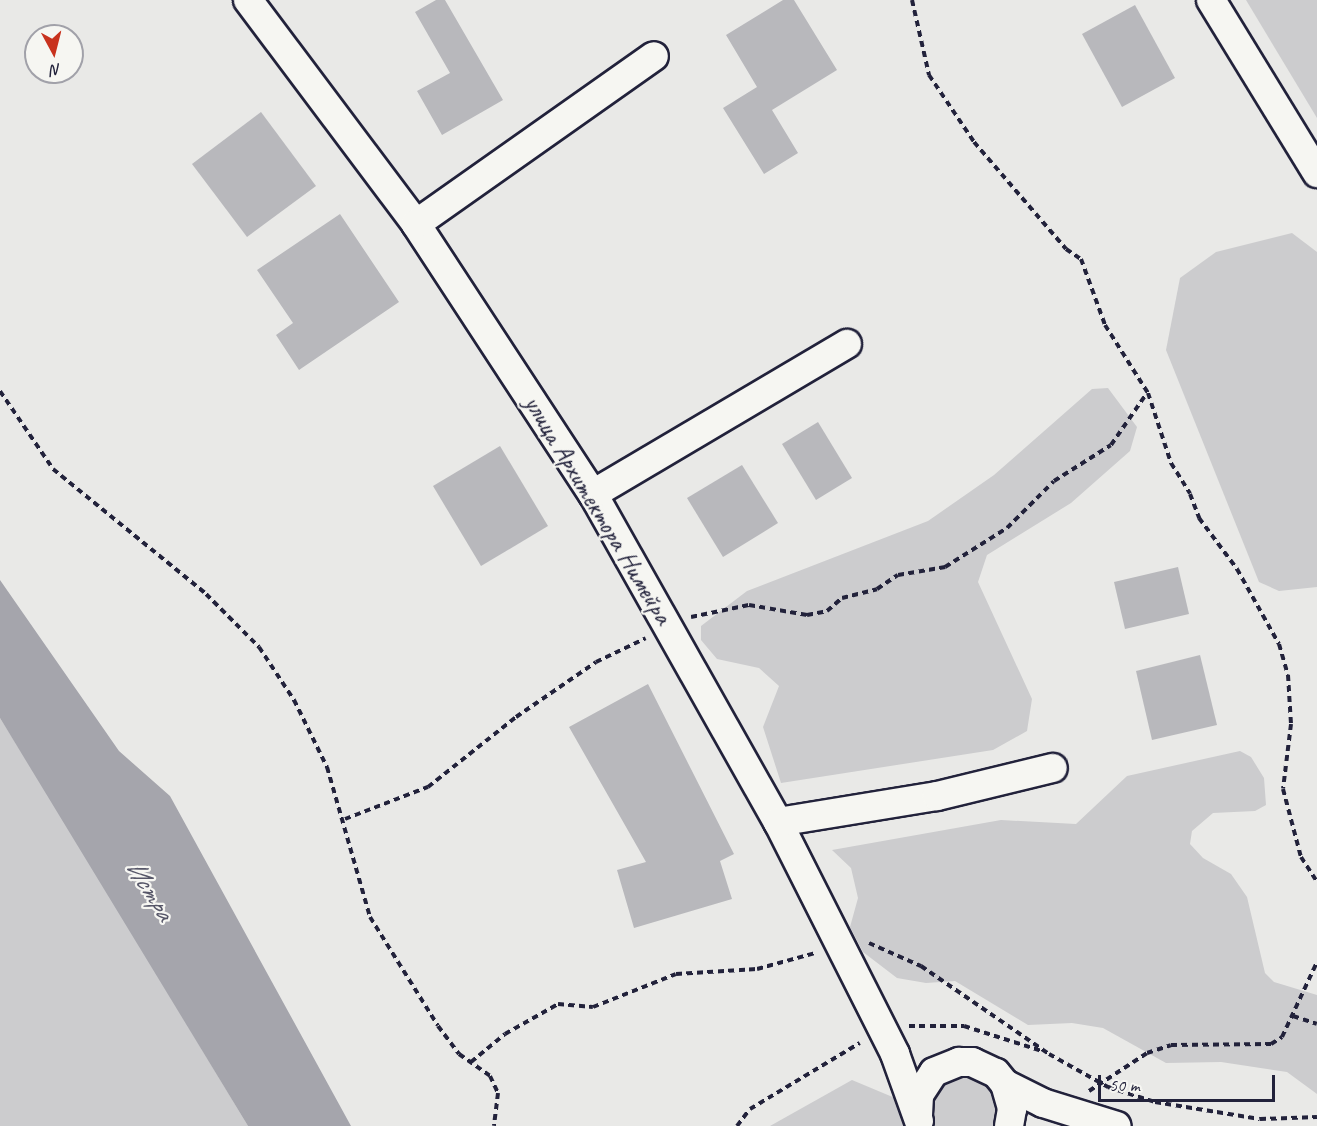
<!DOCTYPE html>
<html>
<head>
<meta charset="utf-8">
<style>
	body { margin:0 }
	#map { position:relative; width:1317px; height:1126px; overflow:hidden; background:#e9e9e7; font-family:Caveat,sans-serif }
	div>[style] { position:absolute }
	.green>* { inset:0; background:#ccccce }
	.water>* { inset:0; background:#a5a5ac }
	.building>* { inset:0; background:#b8b8bc }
	.path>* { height:4px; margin-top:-2px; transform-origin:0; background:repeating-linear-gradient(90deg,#22223b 0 6px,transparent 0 10.5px) }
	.roads { filter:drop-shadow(2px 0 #22223b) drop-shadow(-2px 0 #22223b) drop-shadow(0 2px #22223b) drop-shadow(0 -2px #22223b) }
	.minor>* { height:28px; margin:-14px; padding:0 14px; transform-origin:14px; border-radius:14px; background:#f6f6f2 }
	span { translate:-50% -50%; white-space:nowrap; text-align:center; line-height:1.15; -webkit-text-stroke:4.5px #f6f6f2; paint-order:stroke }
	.street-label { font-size:26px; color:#22223b }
	.water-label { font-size:27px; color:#565668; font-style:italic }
	.north { position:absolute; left:24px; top:24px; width:60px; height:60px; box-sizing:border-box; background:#f6f6f2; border:2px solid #a1a1a9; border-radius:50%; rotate:173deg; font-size:16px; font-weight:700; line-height:24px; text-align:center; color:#22223b }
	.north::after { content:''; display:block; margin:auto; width:21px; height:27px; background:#c8321e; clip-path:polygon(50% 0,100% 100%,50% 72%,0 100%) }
	.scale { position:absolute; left:1098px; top:1075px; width:177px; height:27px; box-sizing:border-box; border:3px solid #22223b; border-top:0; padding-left:8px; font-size:18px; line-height:21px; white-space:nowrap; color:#22223b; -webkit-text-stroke:4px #f6f6f2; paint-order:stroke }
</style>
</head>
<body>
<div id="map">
	<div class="green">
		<div style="clip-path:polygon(1246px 0,1317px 0,1317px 118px)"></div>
		<div style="clip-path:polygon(1292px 233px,1317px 252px,1317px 587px,1279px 591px,1259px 582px,1166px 350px,1180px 278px,1216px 252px)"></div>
		<div style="clip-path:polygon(1108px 388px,1137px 427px,1130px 451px,1071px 503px,987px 555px,978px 582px,1032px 699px,1027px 731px,993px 750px,781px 783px,763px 727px,779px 686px,759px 668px,717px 659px,701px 640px,701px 626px,747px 591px,928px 521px,994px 475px,1092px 389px)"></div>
		<div style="clip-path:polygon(0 718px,65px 822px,248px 1126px,0 1126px)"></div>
		<div style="clip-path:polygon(1240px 751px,1251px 757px,1264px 778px,1266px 805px,1255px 811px,1213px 813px,1192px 831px,1190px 844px,1203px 858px,1231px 874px,1247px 897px,1265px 973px,1274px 982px,1317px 995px,1317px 1094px,1287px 1072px,1221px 1062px,1166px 1063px,1103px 1028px,1072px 1023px,1028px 1025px,955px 981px,926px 983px,897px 978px,863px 952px,850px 927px,858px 898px,851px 868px,832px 850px,1001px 820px,1076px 824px,1127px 776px)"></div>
		<div style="clip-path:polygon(955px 1072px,988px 1081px,999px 1100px,995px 1126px,931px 1126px,929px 1093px)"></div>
		<div style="clip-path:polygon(852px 1080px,895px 1098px,905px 1126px,770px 1126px)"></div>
	</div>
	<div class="water">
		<div style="clip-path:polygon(0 580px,119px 751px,170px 796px,351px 1126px,248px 1126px,0 718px)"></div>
	</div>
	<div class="building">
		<div style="clip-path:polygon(436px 0,445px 0,503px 100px,442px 135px,417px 91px,450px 73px,415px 12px)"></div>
		<div style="clip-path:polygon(783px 0,794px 0,837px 70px,772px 110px,798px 153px,764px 174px,723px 108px,757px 87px,726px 35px)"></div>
		<div style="clip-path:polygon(1135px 5px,1175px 78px,1122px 107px,1082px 34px)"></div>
		<div style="clip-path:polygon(261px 112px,316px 186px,247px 237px,192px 164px)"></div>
		<div style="clip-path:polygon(340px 214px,399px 302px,299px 370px,276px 335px,293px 323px,257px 270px)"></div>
		<div style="clip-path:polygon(818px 422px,852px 478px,816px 500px,782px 444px)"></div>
		<div style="clip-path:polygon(500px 446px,548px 526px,481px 566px,433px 486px)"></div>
		<div style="clip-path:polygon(742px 465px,778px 523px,723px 557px,687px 498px)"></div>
		<div style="clip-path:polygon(1178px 567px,1189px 614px,1125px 629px,1114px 582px)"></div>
		<div style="clip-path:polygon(1200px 655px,1217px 725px,1152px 740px,1136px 671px)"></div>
		<div style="clip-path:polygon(648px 684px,734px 854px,720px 861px,732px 899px,634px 928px,617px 870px,646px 862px,569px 727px)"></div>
	</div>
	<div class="path">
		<div style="left:912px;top:0;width:77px;rotate:77.2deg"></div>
		<div style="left:929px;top:75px;width:81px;rotate:56.1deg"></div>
		<div style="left:974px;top:142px;width:141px;rotate:49.3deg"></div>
		<div style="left:1066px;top:249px;width:18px;rotate:34deg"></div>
		<div style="left:1081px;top:259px;width:70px;rotate:70deg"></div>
		<div style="left:1105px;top:325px;width:80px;rotate:57.7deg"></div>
		<div style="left:1148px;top:393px;width:74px;rotate:71.8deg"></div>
		<div style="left:1171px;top:463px;width:36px;rotate:58deg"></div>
		<div style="left:1190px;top:494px;width:26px;rotate:69deg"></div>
		<div style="left:1199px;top:518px;width:64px;rotate:53.3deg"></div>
		<div style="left:1237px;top:569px;width:86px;rotate:60.8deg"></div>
		<div style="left:1279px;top:644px;width:32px;rotate:74deg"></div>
		<div style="left:1288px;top:675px;width:49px;rotate:86.5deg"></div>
		<div style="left:1291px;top:724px;width:65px;rotate:97deg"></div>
		<div style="left:1283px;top:789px;width:70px;rotate:75.2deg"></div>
		<div style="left:1301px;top:857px;width:30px;rotate:57deg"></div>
		<div style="left:0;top:391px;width:94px;rotate:55.8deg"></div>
		<div style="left:53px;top:469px;width:198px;rotate:39.2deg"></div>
		<div style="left:206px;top:594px;width:75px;rotate:45deg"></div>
		<div style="left:259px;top:647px;width:64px;rotate:56.6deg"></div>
		<div style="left:294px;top:700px;width:75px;rotate:63.8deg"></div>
		<div style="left:327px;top:767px;width:156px;rotate:74deg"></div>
		<div style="left:370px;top:917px;width:128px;rotate:58deg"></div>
		<div style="left:438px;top:1026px;width:35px;rotate:53deg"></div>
		<div style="left:459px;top:1054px;width:38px;rotate:35deg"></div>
		<div style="left:490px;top:1076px;width:19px;rotate:65deg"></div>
		<div style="left:498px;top:1093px;width:33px;rotate:97deg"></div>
		<div style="left:691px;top:617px;width:59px;rotate:-11.7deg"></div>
		<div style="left:749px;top:605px;width:59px;rotate:9.8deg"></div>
		<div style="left:807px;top:615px;width:20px;rotate:-11deg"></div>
		<div style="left:827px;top:611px;width:20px;rotate:-41deg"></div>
		<div style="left:842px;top:598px;width:36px;rotate:-14deg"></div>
		<div style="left:877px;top:589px;width:25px;rotate:-34deg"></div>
		<div style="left:898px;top:575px;width:48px;rotate:-9.7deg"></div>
		<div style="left:945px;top:567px;width:73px;rotate:-32.2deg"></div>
		<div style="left:1007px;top:528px;width:66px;rotate:-45deg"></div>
		<div style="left:1054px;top:481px;width:67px;rotate:-32.3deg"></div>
		<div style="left:1111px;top:445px;width:63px;rotate:-55.3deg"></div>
		<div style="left:345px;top:819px;width:89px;rotate:-21.1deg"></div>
		<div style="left:428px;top:787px;width:112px;rotate:-38.5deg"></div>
		<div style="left:516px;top:717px;width:97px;rotate:-34.5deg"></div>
		<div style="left:596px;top:662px;width:55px;rotate:-25.6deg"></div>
		<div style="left:869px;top:943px;width:57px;rotate:23.9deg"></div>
		<div style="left:921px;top:966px;width:155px;rotate:34.5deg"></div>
		<div style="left:1293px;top:1016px;width:25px;rotate:18deg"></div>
		<div style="left:909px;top:1026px;width:55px"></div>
		<div style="left:964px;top:1026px;width:82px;rotate:17.8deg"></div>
		<div style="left:1049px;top:1054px;width:68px;rotate:29.2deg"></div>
		<div style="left:1108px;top:1087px;width:49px;rotate:17.7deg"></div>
		<div style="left:1155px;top:1102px;width:106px;rotate:9.2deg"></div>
		<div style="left:1260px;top:1119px;width:57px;rotate:-2deg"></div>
		<div style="left:471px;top:1062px;width:44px;rotate:-39.5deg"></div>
		<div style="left:505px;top:1034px;width:61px;rotate:-29.5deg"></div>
		<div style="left:558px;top:1004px;width:35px;rotate:5deg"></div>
		<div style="left:593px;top:1007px;width:89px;rotate:-21.7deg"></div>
		<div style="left:676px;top:974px;width:81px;rotate:-3.5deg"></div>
		<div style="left:757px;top:969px;width:60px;rotate:-15.4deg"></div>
		<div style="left:1089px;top:1091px;width:69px;rotate:-33.2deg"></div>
		<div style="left:1147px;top:1053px;width:25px;rotate:-18deg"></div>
		<div style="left:1171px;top:1045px;width:100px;rotate:-0.6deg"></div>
		<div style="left:1271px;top:1044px;width:13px;rotate:-32deg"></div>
		<div style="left:1282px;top:1037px;width:83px;rotate:-65deg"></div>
		<div style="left:737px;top:1126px;width:21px;rotate:-53deg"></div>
		<div style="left:750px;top:1109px;width:128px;rotate:-31deg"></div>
	</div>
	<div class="roads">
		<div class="minor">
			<div style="left:248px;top:0;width:280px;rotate:53.1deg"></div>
			<div style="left:416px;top:224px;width:323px;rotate:56.8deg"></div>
			<div style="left:593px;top:494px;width:377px;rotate:60.6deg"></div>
			<div style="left:778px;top:822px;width:260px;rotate:63.2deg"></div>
			<div style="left:895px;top:1054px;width:71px;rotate:70.3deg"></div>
			<div style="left:1211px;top:0;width:203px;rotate:58.5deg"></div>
			<div style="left:416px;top:224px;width:291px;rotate:-35.2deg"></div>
			<div style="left:593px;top:494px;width:295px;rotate:-30.6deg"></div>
			<div style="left:778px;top:822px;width:161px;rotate:-9.3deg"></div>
			<div style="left:937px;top:796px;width:119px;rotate:-13.6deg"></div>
			<div style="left:1005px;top:1084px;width:42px;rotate:26.6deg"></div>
			<div style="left:1043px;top:1103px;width:77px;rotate:17.3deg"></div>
			<div style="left:918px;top:1115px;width:20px;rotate:-87deg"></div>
			<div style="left:919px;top:1095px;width:27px;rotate:-57deg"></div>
			<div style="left:934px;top:1072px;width:27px;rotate:-22deg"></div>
			<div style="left:959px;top:1062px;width:13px"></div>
			<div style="left:972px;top:1062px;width:26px;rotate:25deg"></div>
			<div style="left:996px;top:1073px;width:14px;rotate:51deg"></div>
			<div style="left:1005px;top:1084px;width:26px;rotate:74deg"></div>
			<div style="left:1012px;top:1109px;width:17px;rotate:100deg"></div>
		</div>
	</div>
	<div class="street-label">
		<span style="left:598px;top:510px;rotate:59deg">улица Архитектора Нимейра</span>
	</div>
	<div class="water-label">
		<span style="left:150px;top:890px;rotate:58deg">Истра</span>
	</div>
	<div class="north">N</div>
	<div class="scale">50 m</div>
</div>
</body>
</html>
